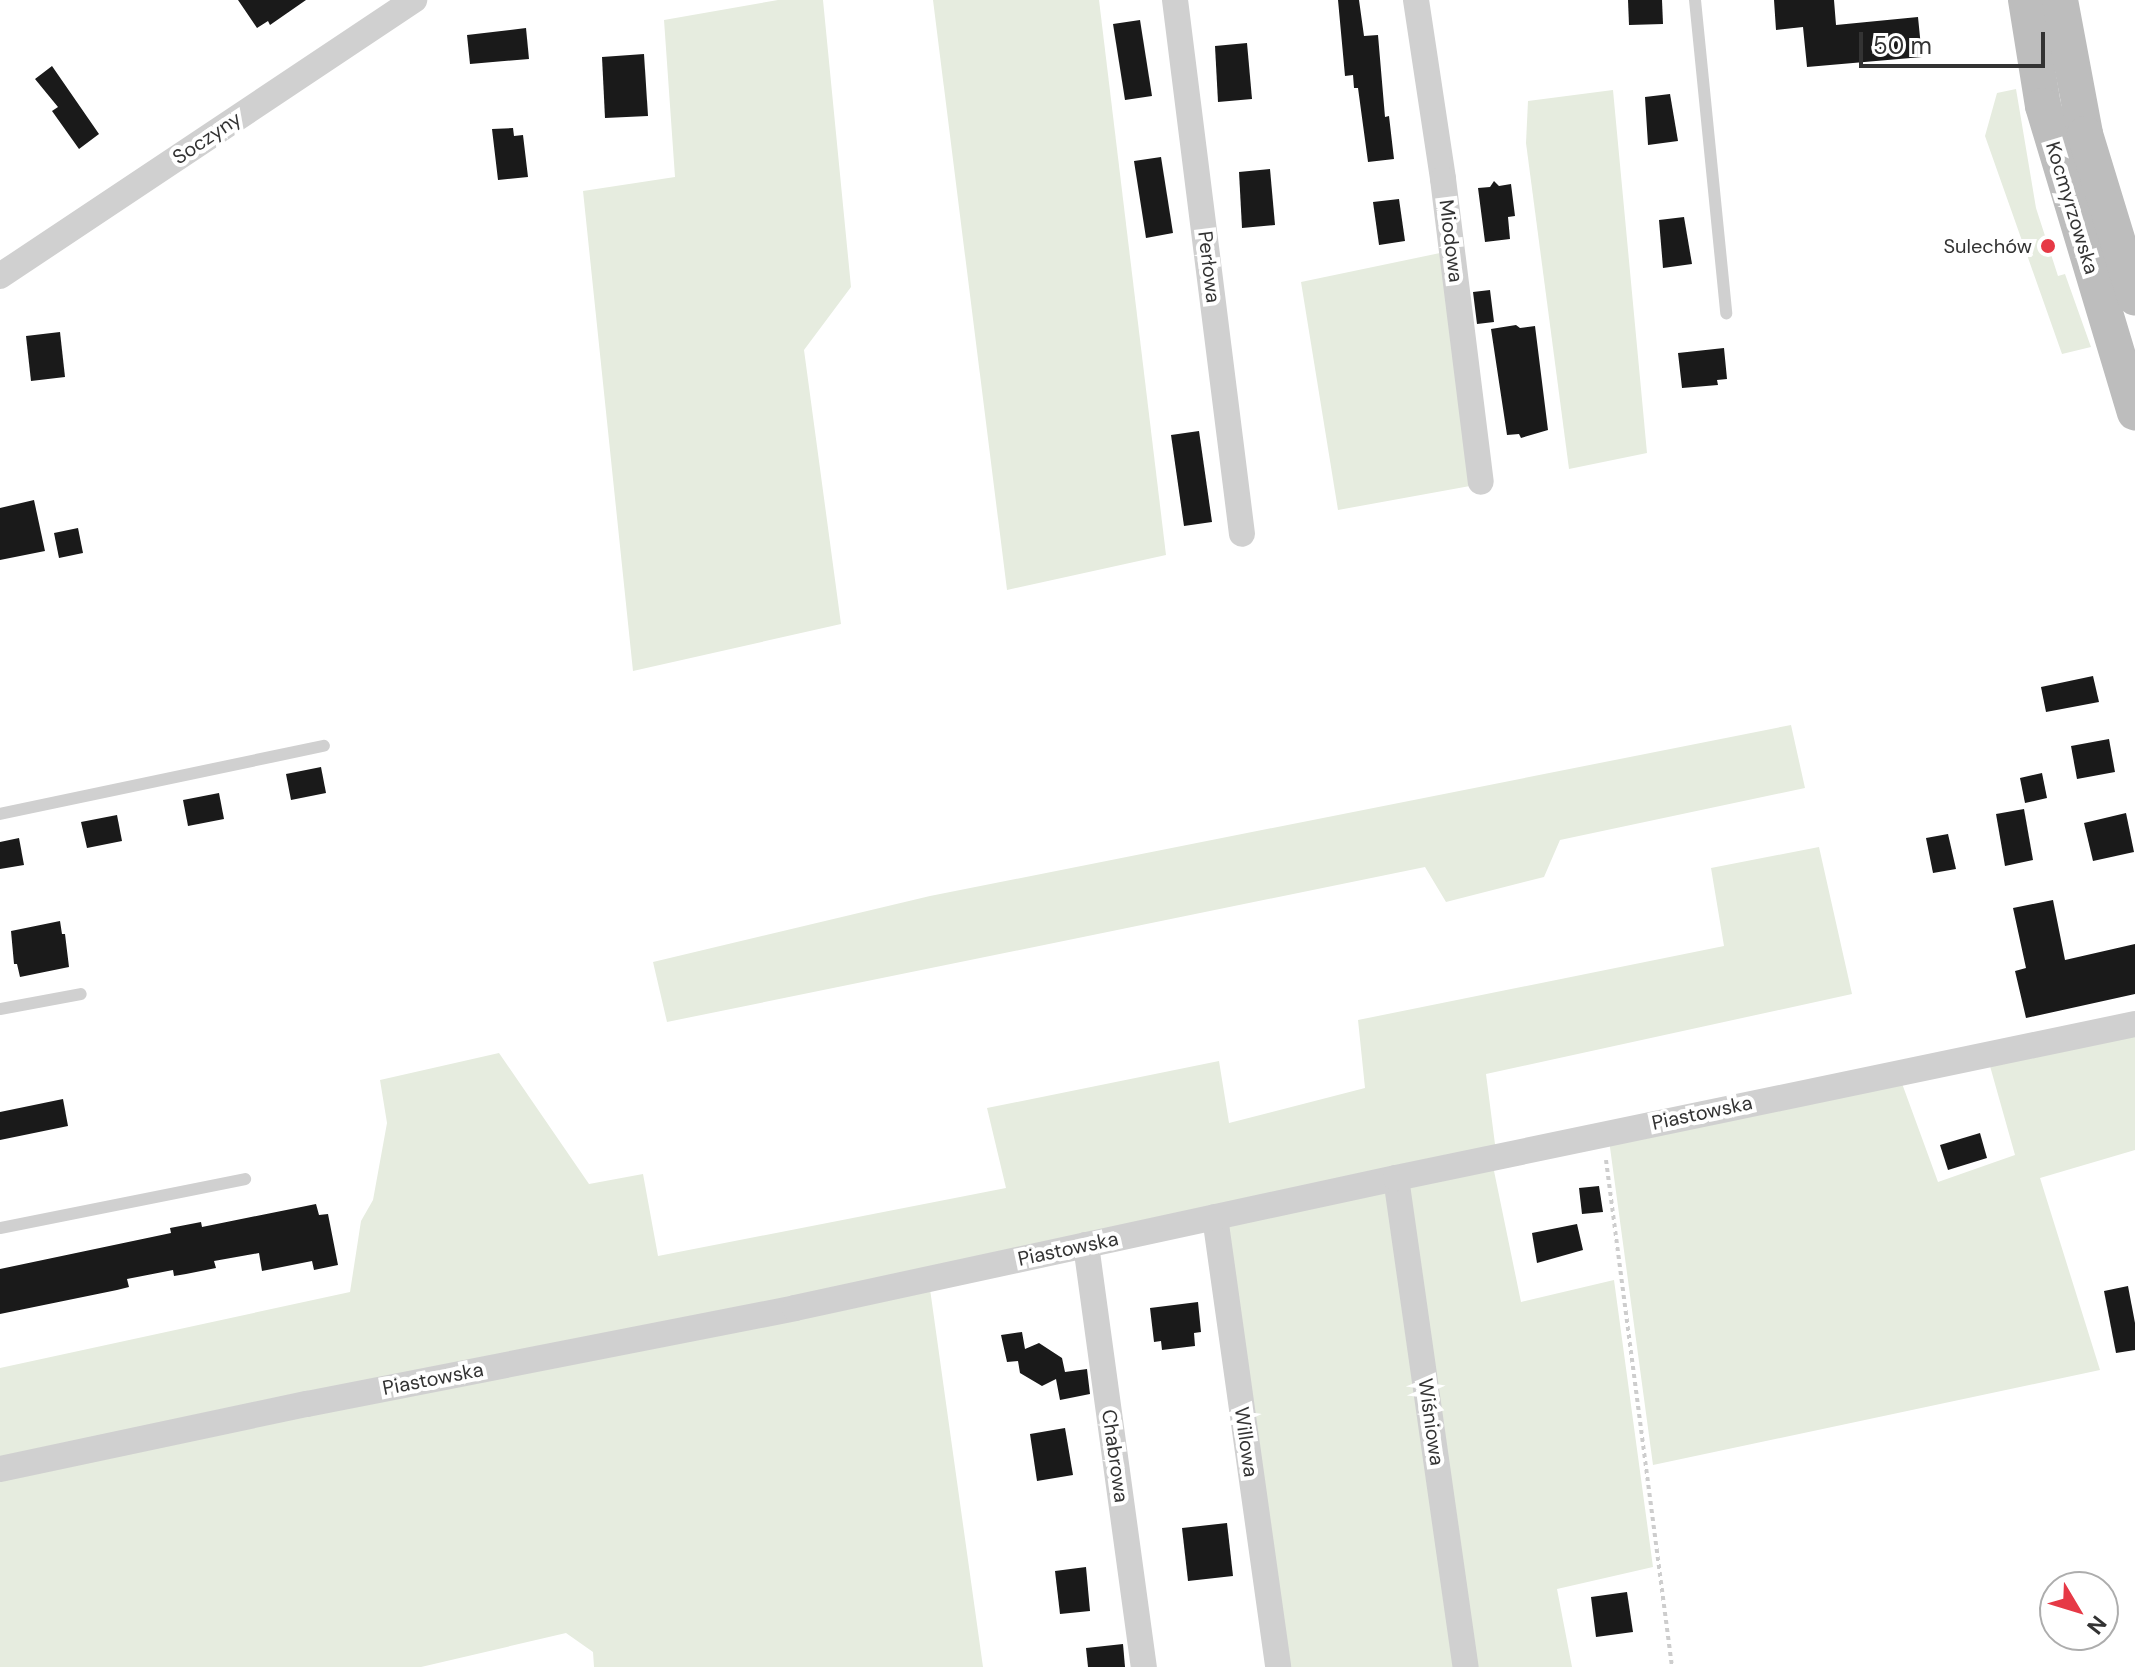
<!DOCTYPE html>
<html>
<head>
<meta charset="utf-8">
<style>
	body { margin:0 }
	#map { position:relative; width:2135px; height:1667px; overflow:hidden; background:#fff; font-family:"DM Sans",sans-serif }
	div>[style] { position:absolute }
	.green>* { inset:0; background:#e6ecdf }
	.building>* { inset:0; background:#1a1a1a }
	.path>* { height:4px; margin-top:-2px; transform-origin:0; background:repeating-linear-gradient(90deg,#cdcdcd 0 4px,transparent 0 8px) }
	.service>* { height:12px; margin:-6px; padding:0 6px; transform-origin:6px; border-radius:6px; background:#d0d0d0 }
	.minor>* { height:26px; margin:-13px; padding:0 13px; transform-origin:13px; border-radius:13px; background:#d0d0d0 }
	.secondary>* { height:36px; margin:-18px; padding:0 18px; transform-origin:18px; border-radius:18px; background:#bdbdbd }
	.dots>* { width:22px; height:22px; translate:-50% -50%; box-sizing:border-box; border:4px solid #fff; border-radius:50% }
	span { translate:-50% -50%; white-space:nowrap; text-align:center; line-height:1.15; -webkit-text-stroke:8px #fff; paint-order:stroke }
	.street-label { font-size:20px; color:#333 }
	.poi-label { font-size:20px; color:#333 }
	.right { translate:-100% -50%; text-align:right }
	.north { position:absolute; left:2039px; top:1571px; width:80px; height:80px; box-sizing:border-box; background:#fff; border:2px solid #adadad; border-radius:50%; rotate:128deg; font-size:22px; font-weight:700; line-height:32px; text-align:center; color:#333 }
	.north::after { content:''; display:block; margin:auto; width:28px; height:36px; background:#e63946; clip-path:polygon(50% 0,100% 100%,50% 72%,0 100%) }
	.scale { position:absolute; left:1859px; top:32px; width:186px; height:36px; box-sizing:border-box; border:4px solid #333; border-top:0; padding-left:10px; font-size:24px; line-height:28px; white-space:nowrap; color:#333; -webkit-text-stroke:6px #fff; paint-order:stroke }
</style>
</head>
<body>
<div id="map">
	<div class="green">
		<div style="clip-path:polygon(778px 0,823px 0,851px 287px,804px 350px,841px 624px,633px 671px,583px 191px,675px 177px,664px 20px)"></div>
		<div style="clip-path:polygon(933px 0,1099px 0,1166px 555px,1007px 590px)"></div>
		<div style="clip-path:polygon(2016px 89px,2036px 208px,2058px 276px,2065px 274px,2091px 347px,2062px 354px,1985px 136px,1997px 93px)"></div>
		<div style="clip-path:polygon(1613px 90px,1647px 453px,1569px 469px,1526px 143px,1528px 101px)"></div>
		<div style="clip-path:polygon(1440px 253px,1470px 486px,1338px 510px,1301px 282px)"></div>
		<div style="clip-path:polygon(1791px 725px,1805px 788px,1560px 840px,1544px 877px,1446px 902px,1425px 867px,667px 1022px,653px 962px,930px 896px)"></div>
		<div style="clip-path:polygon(1819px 847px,1852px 994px,1486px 1074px,1496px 1152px,0 1463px,0 1368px,350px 1292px,361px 1221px,373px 1200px,387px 1123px,380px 1080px,499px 1053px,589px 1184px,643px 1174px,658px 1256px,1006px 1188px,987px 1108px,1219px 1061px,1229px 1123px,1365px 1088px,1358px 1020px,1724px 946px,1711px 868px)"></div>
		<div style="clip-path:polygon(2135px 1031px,2135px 1150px,2040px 1178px,2100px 1370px,1653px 1465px,1609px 1140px,1900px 1078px,1938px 1182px,2015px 1155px,1988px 1059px)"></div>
		<div style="clip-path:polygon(1493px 1166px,1521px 1302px,1614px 1280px,1653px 1567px,1557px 1589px,1572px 1667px,1474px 1667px,1405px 1182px)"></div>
		<div style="clip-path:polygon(1391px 1184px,1461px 1667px,1287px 1667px,1220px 1222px)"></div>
		<div style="clip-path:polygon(930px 1289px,983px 1667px,594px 1667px,593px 1652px,566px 1633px,421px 1667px,0 1667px,0 1476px)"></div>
	</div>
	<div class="building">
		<div style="clip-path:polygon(238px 0,306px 0,270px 25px,268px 21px,257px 28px)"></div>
		<div style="clip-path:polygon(1338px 0,1359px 0,1364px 36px,1378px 35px,1385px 117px,1389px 116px,1394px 159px,1368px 162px,1358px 88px,1354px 88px,1353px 75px,1345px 76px)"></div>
		<div style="clip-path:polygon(1628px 0,1662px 0,1663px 24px,1629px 25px)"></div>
		<div style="clip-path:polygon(1774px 0,1834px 0,1836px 25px,1918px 17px,1922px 57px,1807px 67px,1803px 27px,1776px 30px)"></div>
		<div style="clip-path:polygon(1140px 20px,1152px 96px,1125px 100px,1113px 24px)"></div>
		<div style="clip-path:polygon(526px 28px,529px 59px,470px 64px,467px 35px)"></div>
		<div style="clip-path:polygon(1247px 43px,1252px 99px,1218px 102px,1215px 46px)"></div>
		<div style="clip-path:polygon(644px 54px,648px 116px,605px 118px,602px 57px)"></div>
		<div style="clip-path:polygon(52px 66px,99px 134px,79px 149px,52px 111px,58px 107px,35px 79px)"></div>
		<div style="clip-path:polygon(1670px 94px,1678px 141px,1648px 145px,1645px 97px)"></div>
		<div style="clip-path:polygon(513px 128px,514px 136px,523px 135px,528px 177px,498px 180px,492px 129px)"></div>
		<div style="clip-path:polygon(1161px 157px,1173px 233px,1146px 238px,1134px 161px)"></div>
		<div style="clip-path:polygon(1270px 169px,1275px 225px,1242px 228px,1239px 172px)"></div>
		<div style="clip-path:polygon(1494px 181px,1499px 186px,1511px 184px,1515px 216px,1508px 217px,1510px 239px,1485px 242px,1478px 188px,1490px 187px)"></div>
		<div style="clip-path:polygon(1399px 199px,1405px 241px,1379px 245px,1373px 202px)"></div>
		<div style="clip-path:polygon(1684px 217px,1692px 264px,1663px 268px,1659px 220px)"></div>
		<div style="clip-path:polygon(1490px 290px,1494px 322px,1477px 324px,1473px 292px)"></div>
		<div style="clip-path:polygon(1516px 325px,1520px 328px,1535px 326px,1548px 430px,1521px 438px,1519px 434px,1507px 435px,1491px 329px)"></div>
		<div style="clip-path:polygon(60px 332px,65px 377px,31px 381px,26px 336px)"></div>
		<div style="clip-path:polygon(1724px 348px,1727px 379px,1717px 380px,1718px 385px,1682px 388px,1678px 353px)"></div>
		<div style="clip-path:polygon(1199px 431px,1212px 522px,1184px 526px,1171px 435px)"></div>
		<div style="clip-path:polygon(34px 500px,45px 551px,0 560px,0 508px)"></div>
		<div style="clip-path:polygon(78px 528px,83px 553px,59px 558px,54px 533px)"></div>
		<div style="clip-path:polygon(2093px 676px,2099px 702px,2046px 712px,2041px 687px)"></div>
		<div style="clip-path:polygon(2109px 739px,2115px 772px,2077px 779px,2071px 746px)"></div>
		<div style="clip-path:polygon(321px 767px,326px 793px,291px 800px,286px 774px)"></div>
		<div style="clip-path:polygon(2042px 773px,2047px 798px,2025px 803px,2020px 778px)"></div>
		<div style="clip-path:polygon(219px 793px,224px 819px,188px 826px,183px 800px)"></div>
		<div style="clip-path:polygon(2024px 809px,2033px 860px,2005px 866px,1996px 814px)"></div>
		<div style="clip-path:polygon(2126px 813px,2134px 852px,2093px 861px,2084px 823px)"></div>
		<div style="clip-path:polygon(117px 815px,122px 841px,87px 848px,81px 822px)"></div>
		<div style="clip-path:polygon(1948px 834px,1956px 869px,1933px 873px,1926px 838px)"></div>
		<div style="clip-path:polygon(19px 838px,24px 865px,0 869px,0 842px)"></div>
		<div style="clip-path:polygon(2053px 900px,2065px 960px,2135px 944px,2135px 994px,2026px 1018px,2015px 971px,2026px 968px,2013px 908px)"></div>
		<div style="clip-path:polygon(60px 921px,62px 934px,65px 934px,69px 967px,20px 977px,17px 964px,14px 964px,11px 931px)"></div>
		<div style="clip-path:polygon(63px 1099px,68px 1126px,0 1140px,0 1112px)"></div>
		<div style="clip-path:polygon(1980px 1133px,1987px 1158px,1948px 1170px,1940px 1145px)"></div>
		<div style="clip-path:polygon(1599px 1186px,1603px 1212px,1582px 1214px,1579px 1188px)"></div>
		<div style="clip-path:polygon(316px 1204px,319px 1215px,328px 1214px,338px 1265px,314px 1270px,312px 1261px,262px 1271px,259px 1253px,214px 1261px,216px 1268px,186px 1274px,174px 1276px,173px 1270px,127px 1279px,129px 1287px,117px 1290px,0 1314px,0 1269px,171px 1233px,170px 1228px,201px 1222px,202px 1227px)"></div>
		<div style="clip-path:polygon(1577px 1224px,1583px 1250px,1537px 1263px,1532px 1233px)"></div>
		<div style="clip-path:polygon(2128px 1286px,2135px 1323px,2135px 1350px,2116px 1353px,2104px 1291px)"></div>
		<div style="clip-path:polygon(1198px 1302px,1201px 1332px,1194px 1333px,1195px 1346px,1162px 1350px,1161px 1341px,1154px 1342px,1150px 1308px)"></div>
		<div style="clip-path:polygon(1022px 1332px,1025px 1349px,1039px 1343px,1062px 1358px,1065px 1372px,1087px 1369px,1090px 1394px,1060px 1400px,1056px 1379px,1042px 1386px,1020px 1373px,1018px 1361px,1007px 1362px,1001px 1335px)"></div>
		<div style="clip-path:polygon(1065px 1428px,1073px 1475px,1037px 1481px,1030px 1434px)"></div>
		<div style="clip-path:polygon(1227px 1523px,1233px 1576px,1188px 1581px,1182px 1528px)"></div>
		<div style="clip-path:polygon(1086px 1567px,1090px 1611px,1060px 1614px,1055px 1571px)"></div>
		<div style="clip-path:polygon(1627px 1592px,1633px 1632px,1596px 1637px,1591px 1597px)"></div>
		<div style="clip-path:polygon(1123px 1644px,1125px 1667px,1088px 1667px,1086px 1648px)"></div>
	</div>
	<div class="path">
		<div style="left:1606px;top:1160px;width:511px;rotate:82.58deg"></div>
	</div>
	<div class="service">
		<div style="left:1695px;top:0;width:315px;rotate:84.3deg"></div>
		<div style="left:0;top:814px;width:331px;rotate:-11.9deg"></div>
		<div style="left:0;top:1009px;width:82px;rotate:-10.5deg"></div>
		<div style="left:0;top:1228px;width:250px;rotate:-11.3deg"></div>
	</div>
	<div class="minor">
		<div style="left:1175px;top:0;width:538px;rotate:82.85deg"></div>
		<div style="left:1416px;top:0;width:181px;rotate:81.4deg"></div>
		<div style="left:1443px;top:179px;width:305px;rotate:82.9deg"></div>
		<div style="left:0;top:276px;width:498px;rotate:-33.7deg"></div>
		<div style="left:1396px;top:1178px;width:494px;rotate:81.9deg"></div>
		<div style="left:1215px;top:1217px;width:454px;rotate:82deg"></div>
		<div style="left:1086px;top:1245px;width:426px;rotate:82.2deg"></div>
		<div style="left:0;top:1469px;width:314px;rotate:-12deg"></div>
		<div style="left:307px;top:1404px;width:497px;rotate:-11.1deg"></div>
		<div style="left:795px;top:1308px;width:615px;rotate:-12.21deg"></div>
		<div style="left:1396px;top:1178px;width:755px;rotate:-11.77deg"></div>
	</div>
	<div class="secondary">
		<div style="left:2026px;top:0;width:107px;rotate:80.9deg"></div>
		<div style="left:2043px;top:106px;width:320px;rotate:73.3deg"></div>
		<div style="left:2060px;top:0;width:136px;rotate:79.4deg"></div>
		<div style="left:2085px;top:134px;width:171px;rotate:73deg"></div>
	</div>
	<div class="dots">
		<div style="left:2048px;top:246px;background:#e63946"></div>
	</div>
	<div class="street-label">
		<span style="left:207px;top:138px;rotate:-34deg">Soczyny</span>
		<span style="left:2072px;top:208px;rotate:73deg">Kocmyrzowska</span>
		<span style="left:1451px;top:241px;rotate:83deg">Miodowa</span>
		<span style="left:1209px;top:267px;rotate:83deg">Perłowa</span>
		<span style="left:1702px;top:1113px;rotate:-12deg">Piastowska</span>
		<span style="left:1068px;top:1249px;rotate:-12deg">Piastowska</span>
		<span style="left:433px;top:1379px;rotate:-11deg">Piastowska</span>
		<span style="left:1431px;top:1422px;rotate:82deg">Wiśniowa</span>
		<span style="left:1246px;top:1442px;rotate:82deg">Willowa</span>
		<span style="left:1115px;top:1456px;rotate:82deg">Chabrowa</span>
	</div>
	<div class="poi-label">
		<span class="right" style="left:2032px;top:246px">Sulechów</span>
	</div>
	<div class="north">N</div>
	<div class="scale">50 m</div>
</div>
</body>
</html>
